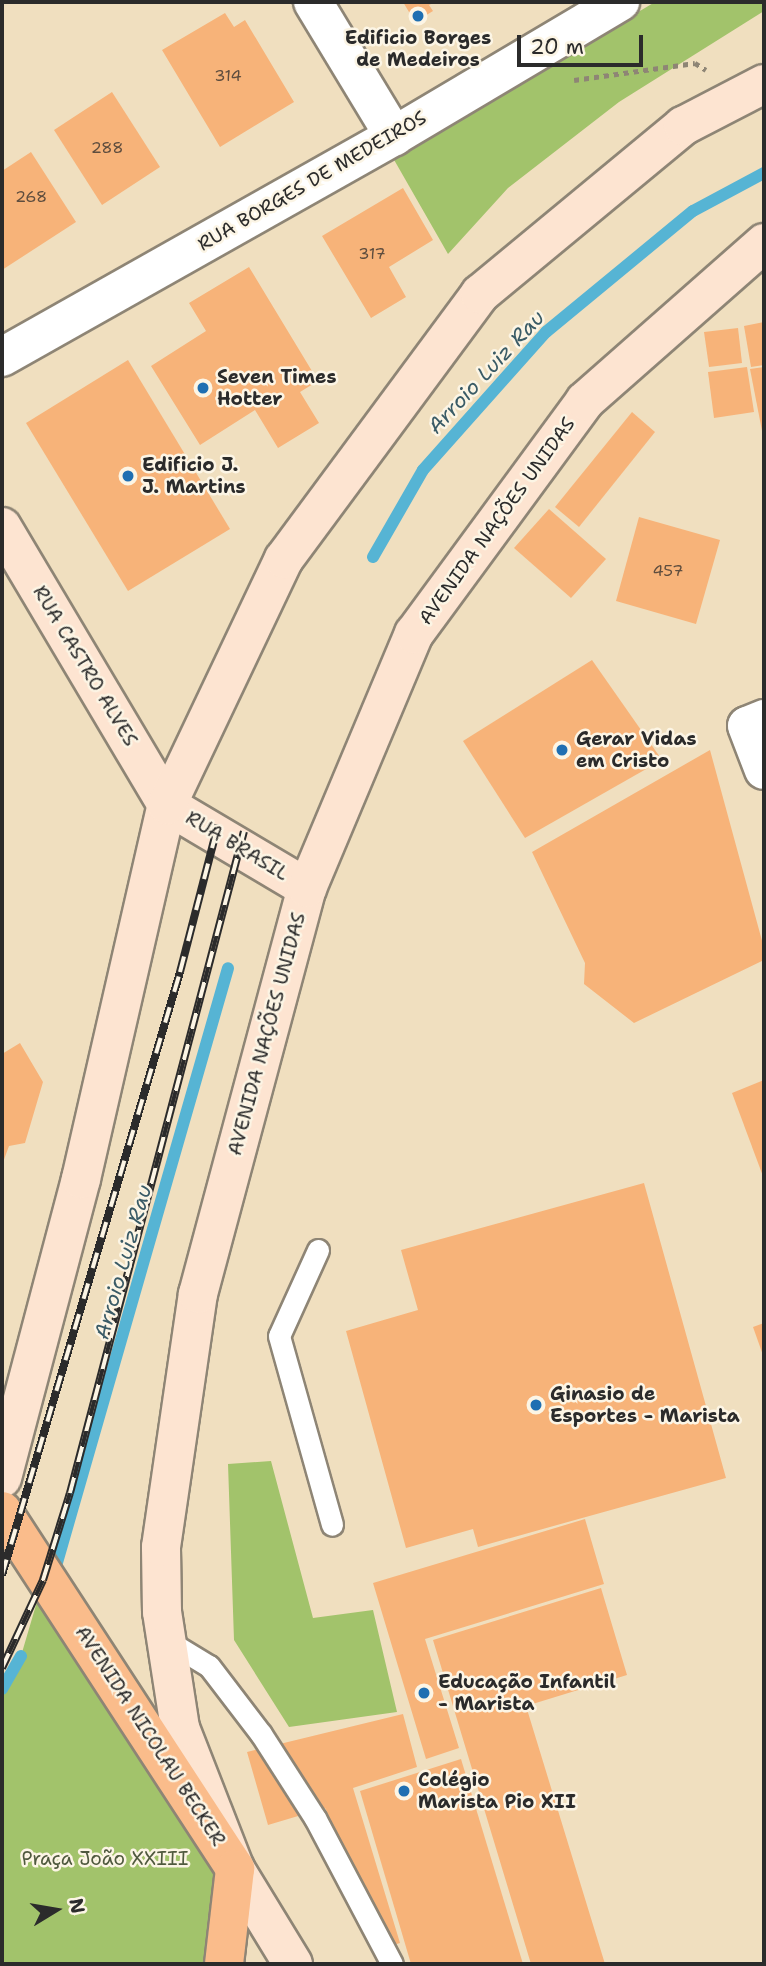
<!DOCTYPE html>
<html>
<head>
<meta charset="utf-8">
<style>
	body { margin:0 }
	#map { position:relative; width:766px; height:1966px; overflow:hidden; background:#f0dfbf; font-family:"Shantell Sans",sans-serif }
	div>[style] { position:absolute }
	.green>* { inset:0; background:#a2c36b }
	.stream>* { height:12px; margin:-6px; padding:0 6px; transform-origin:6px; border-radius:6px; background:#56b4d4 }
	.building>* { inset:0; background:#f7b379 }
	.path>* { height:4.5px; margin-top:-2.25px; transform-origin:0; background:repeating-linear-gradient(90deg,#8e8575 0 5px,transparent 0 10px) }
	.roads { filter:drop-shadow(2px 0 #8e8575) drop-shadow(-2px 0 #8e8575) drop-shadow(0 2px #8e8575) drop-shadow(0 -2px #8e8575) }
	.lane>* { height:21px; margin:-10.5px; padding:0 10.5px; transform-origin:10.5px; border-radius:10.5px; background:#fff }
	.street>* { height:38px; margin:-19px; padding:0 19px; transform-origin:19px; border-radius:19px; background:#fff }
	.secondary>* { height:38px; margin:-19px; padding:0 19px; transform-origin:19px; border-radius:19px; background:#fde4d1 }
	.primary>* { height:38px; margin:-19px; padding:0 19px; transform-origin:19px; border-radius:19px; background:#fabc8b }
	.rail>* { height:8px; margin-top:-4px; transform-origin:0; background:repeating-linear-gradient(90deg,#fcf5e5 0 16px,#2b2b2b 0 32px); box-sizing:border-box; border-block:2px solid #2b2b2b }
	.dots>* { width:19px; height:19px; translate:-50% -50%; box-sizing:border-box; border:4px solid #fcf5e5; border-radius:50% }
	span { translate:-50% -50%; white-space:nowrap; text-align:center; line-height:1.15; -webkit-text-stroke:5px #fcf5e5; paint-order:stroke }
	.number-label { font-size:16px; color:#5e4d3e }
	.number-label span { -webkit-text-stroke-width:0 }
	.poi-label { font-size:19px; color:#2b2b2b; font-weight:700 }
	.left { translate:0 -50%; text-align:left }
	.street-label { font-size:19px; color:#2b2b2b }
	.park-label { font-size:19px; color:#4f593e }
	.water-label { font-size:21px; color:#3a5b66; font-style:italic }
	.frame { position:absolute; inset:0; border:4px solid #2b2b2b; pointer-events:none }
	.north { position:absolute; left:21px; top:1875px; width:70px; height:70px; -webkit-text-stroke:5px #fcf5e5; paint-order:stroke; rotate:79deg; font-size:19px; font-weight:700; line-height:28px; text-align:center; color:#2b2b2b }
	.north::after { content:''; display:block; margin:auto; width:24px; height:32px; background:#2b2b2b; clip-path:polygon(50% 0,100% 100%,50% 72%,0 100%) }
	.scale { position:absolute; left:517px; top:35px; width:126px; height:32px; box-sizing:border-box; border:4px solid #2b2b2b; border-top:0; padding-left:9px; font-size:21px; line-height:24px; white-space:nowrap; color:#2b2b2b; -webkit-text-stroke:5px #fcf5e5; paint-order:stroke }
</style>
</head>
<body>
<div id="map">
	<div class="green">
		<div style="clip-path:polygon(655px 2px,764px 2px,764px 11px,619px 102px,508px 188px,448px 254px,393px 158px)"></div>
		<div style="clip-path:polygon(271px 1461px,313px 1618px,373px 1610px,397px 1712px,289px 1727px,234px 1640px,228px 1464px)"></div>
		<div style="clip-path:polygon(46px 1571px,235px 1869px,224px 1964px,2px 1964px,2px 1689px,21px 1656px)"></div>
	</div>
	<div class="stream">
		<div style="left:373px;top:557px;width:100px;rotate:-60.1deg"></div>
		<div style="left:423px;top:470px;width:185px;rotate:-48.3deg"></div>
		<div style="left:546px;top:332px;width:190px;rotate:-39.5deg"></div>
		<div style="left:693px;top:211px;width:81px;rotate:-28.2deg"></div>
		<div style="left:56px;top:1566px;width:622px;rotate:-73.95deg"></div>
		<div style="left:2px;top:1689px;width:38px;rotate:-60deg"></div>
	</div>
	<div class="building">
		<div style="clip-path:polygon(403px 2px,435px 2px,429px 5px,433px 11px,415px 22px)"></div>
		<div style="clip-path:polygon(225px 13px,234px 27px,245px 20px,294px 102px,220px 147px,162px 50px)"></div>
		<div style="clip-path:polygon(112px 92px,160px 167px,102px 205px,54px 130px)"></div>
		<div style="clip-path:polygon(31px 152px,76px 222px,2px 270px,2px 171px)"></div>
		<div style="clip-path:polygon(403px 188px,433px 240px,389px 267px,406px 297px,371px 318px,322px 236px)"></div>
		<div style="clip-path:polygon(249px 267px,318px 381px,300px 392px,319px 423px,278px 448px,255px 410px,200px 445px,151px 366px,206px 331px,189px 303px)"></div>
		<div style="clip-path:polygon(764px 322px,764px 365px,751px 367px,744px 326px)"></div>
		<div style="clip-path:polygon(738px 328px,742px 363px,709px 367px,704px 332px)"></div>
		<div style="clip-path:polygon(128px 360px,230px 529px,128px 591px,26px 423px)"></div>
		<div style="clip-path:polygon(747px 367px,754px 412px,714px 418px,708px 372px)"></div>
		<div style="clip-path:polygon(764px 367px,764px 436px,763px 436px,750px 369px)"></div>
		<div style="clip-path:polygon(632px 412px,655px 432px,579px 527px,555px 507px)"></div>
		<div style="clip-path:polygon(549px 509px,606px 559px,571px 598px,514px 548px)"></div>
		<div style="clip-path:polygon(639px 517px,720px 540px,696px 624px,616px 601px)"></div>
		<div style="clip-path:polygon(592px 660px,662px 760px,525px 838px,463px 741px)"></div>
		<div style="clip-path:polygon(710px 750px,764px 948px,764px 960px,634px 1023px,584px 984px,585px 963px,532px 852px)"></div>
		<div style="clip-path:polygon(20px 1043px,43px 1082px,25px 1143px,9px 1146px,2px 1165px,2px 1054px)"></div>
		<div style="clip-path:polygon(764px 1080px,764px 1179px,732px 1093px)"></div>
		<div style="clip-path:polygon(644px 1183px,726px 1478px,478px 1547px,473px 1529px,406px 1548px,346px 1331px,418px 1310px,401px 1250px)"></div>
		<div style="clip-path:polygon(764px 1323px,764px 1358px,753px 1327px)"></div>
		<div style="clip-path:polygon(585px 1519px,604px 1584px,425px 1639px,459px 1748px,426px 1759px,373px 1583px)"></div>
		<div style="clip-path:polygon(601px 1588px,627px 1675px,526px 1706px,605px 1964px,531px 1964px,433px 1640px)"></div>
		<div style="clip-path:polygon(403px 1714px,417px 1767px,353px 1788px,400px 1943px,390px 1946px,325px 1808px,268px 1825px,247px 1752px)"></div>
		<div style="clip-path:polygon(461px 1759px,523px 1964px,411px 1964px,360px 1791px)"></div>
	</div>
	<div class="path">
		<div style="left:574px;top:80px;width:122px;rotate:-8deg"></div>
		<div style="left:695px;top:63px;width:13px;rotate:32deg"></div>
	</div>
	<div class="roads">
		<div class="lane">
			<div style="left:318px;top:1250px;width:94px;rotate:114.4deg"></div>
			<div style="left:279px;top:1336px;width:196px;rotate:74.3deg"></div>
			<div style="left:166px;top:1640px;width:50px;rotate:31.2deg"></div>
			<div style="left:209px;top:1666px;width:86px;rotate:52.6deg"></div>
			<div style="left:261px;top:1734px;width:100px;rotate:57.3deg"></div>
			<div style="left:315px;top:1818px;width:165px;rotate:62.2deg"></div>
		</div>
		<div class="street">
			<div style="left:313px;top:2px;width:157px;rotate:58.8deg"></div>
			<div style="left:2px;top:357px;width:450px;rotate:-29.4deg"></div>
			<div style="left:394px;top:136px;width:263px;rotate:-30.7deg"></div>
			<div style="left:764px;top:719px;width:18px;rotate:158deg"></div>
			<div style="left:747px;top:726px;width:47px;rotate:68.9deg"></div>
		</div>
		<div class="secondary">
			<div style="left:2px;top:527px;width:323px;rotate:59.3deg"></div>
			<div style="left:167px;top:805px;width:163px;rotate:30.7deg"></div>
			<div style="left:2px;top:1478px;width:309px;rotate:-75.2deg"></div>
			<div style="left:81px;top:1179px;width:384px;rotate:-77.1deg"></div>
			<div style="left:167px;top:805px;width:272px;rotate:-64.6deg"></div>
			<div style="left:284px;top:559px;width:330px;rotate:-53.5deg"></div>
			<div style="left:480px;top:294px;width:264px;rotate:-39.6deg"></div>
			<div style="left:683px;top:126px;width:91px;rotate:-27.4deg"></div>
			<div style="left:293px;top:1964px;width:111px;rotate:-121.4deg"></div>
			<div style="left:235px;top:1869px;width:151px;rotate:-111.3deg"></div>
			<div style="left:180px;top:1728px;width:117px;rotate:-98.8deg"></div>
			<div style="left:162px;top:1612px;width:65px;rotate:-90.9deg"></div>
			<div style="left:161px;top:1547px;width:256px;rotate:-81.7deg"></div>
			<div style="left:198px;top:1294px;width:420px;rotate:-75deg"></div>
			<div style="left:307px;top:888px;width:276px;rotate:-67.2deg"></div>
			<div style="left:414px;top:634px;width:289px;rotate:-53.7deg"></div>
			<div style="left:585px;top:401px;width:239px;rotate:-41.4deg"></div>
		</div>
		<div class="primary">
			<div style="left:2px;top:1511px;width:427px;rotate:56.9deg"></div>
			<div style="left:235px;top:1869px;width:96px;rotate:96.6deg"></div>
		</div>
	</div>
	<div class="rail">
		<div style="left:2px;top:1575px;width:629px;rotate:-73.55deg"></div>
		<div style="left:180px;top:972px;width:152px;rotate:-75.5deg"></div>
		<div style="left:2px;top:1668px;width:97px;rotate:-65deg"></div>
		<div style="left:43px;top:1580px;width:91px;rotate:-72.8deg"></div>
		<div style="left:70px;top:1493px;width:684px;rotate:-75.27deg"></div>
	</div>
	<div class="dots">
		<div style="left:418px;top:16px;background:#1f6fb2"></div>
		<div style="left:203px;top:388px;background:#1f6fb2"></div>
		<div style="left:128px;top:476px;background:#1f6fb2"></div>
		<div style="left:562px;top:750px;background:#1f6fb2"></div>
		<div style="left:536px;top:1405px;background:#1f6fb2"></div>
		<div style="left:424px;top:1693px;background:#1f6fb2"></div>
		<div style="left:404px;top:1791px;background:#1f6fb2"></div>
	</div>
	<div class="number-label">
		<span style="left:228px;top:76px">314</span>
		<span style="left:107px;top:148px">288</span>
		<span style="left:31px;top:197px">268</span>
		<span style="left:372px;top:254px">317</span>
		<span style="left:668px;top:571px">457</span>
	</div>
	<div class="poi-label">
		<span style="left:418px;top:49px">Edificio Borges<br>de Medeiros</span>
		<span class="left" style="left:217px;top:388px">Seven Times<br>Hotter</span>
		<span class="left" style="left:142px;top:476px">Edificio J.<br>J. Martins</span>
		<span class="left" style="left:576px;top:750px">Gerar Vidas<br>em Cristo</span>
		<span class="left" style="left:550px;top:1405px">Ginasio de<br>Esportes - Marista</span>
		<span class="left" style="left:438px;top:1693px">Educação Infantil<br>- Marista</span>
		<span class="left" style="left:418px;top:1791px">Colégio<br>Marista Pio XII</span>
	</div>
	<div class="street-label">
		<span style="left:312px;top:181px;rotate:-30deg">RUA BORGES DE MEDEIROS</span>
		<span style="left:497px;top:521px;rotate:-54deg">AVENIDA NAÇÕES UNIDAS</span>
		<span style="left:85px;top:666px;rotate:59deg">RUA CASTRO ALVES</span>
		<span style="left:237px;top:846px;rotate:31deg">RUA BRASIL</span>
		<span style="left:267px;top:1034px;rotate:-75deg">AVENIDA NAÇÕES UNIDAS</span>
		<span style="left:150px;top:1736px;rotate:57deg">AVENIDA NICOLAU BECKER</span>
	</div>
	<div class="park-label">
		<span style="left:105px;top:1859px">Praça João XXIII</span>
	</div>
	<div class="water-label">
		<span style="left:486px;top:372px;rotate:-47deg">Arroio Luiz Rau</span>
		<span style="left:123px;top:1262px;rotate:-74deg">Arroio Luiz Rau</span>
	</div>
	<div class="frame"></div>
	<div class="north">N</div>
	<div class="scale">20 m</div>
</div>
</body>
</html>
